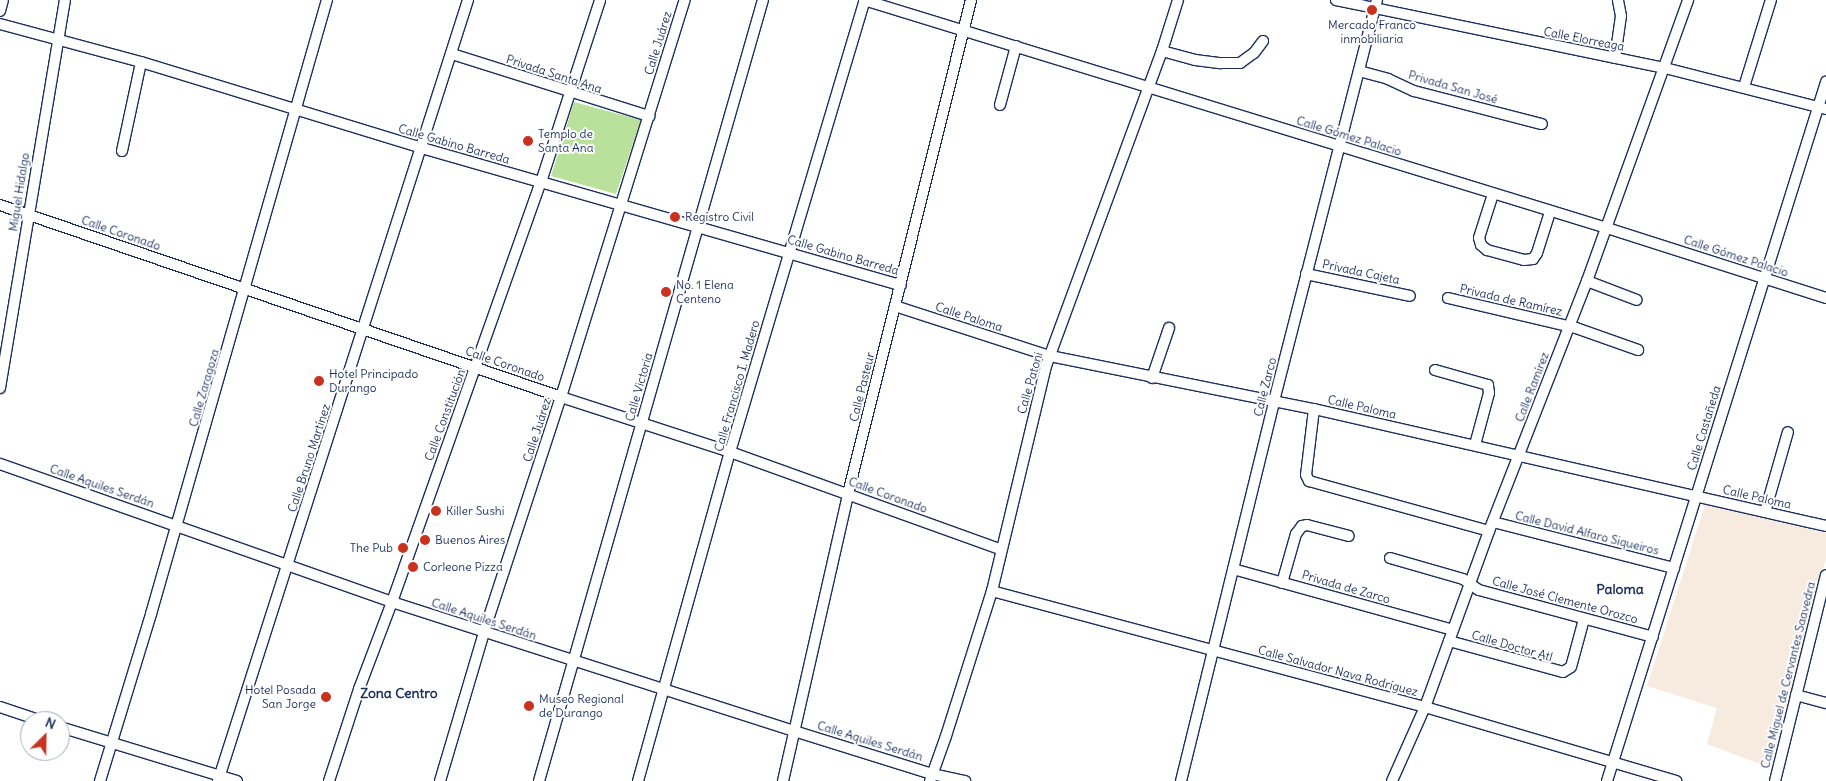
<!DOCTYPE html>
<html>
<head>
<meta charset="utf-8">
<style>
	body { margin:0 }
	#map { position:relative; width:1826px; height:781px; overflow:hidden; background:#fff; font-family:Delius,sans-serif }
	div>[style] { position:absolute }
	.built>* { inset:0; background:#f7eadf }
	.green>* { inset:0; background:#bae19c }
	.roads { filter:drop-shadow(1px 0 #1b2f5e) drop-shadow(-1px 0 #1b2f5e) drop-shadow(0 1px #1b2f5e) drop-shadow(0 -1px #1b2f5e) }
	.minor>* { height:10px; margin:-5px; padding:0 5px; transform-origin:5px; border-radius:5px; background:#fff }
	.dots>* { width:14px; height:14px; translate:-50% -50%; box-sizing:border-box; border:2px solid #fff; border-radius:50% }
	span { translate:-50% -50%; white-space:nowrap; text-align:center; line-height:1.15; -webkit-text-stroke:4px #fff; paint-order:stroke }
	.poi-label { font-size:12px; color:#1b2f5e }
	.left { translate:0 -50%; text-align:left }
	.right { translate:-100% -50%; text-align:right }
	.street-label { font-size:12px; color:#1b2f5e }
	.neighbourhood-label { font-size:14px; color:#1b2f5e; font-weight:700 }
	.north { position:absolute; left:20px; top:711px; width:50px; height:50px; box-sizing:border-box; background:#fff; border:1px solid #a4acbf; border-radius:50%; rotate:23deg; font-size:14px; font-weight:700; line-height:20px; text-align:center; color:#1b2f5e }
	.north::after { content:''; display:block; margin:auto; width:18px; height:22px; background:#c8321e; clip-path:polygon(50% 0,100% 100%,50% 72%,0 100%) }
</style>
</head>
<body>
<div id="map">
	<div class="built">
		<div style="clip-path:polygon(1705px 505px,1826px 533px,1826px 559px,1771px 768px,1707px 744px,1717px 708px,1647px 686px)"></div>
	</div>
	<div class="green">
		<div style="clip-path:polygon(574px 102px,641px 120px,616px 194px,551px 176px)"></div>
	</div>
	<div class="roads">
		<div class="minor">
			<div style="left:864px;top:0;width:777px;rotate:17.06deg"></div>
			<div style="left:1607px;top:228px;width:230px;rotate:17.7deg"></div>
			<div style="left:1336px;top:0;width:336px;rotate:11.7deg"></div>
			<div style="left:1665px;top:68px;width:166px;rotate:14.3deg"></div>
			<div style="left:0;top:11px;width:11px;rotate:-75deg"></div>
			<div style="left:0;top:24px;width:146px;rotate:15.1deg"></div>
			<div style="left:141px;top:62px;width:294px;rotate:17deg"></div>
			<div style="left:422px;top:148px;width:498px;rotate:16deg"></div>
			<div style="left:1162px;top:51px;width:34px;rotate:15deg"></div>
			<div style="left:1195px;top:60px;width:26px;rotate:7deg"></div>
			<div style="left:1221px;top:63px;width:19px"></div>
			<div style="left:1240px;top:63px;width:17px;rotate:-36deg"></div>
			<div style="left:1254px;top:53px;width:15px;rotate:-53deg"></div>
			<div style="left:452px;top:54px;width:207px;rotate:17.5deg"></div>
			<div style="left:1615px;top:58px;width:42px;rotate:-81.9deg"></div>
			<div style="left:1621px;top:16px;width:16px;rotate:-101deg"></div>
			<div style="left:1359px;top:71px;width:30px;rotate:15deg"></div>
			<div style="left:1388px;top:79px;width:29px;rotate:25deg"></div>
			<div style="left:1414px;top:91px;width:132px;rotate:14.5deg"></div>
			<div style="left:1744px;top:87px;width:91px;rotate:-72.8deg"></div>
			<div style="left:1000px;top:105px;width:61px;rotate:-74.8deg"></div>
			<div style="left:122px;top:151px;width:91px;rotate:-77.9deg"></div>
			<div style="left:1493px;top:194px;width:46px;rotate:107.7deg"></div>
			<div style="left:1479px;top:238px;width:7px;rotate:74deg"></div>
			<div style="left:1481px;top:245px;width:8px;rotate:40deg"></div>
			<div style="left:1487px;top:250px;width:38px;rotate:15deg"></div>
			<div style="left:1524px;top:260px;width:9px;rotate:-6deg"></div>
			<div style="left:1533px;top:259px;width:7px;rotate:-56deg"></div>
			<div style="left:1537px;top:253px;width:43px;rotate:-72.4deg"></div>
			<div style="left:0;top:205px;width:593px;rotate:18.89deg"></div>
			<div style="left:561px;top:397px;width:178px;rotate:18deg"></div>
			<div style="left:730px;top:452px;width:287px;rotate:19.8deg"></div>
			<div style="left:1306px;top:274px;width:106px;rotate:11.9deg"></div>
			<div style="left:1587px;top:281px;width:53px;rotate:20.8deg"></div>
			<div style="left:1448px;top:298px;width:131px;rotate:13.2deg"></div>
			<div style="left:1576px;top:328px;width:66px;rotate:19.5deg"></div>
			<div style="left:895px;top:306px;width:163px;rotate:17.9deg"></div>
			<div style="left:1050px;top:356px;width:269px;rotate:11.4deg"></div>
			<div style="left:1314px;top:409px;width:525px;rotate:12.87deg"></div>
			<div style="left:1435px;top:370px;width:55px;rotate:15.8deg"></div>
			<div style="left:1488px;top:385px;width:8px;rotate:83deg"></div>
			<div style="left:1489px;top:393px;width:54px;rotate:105.1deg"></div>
			<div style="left:1152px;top:378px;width:53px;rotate:-71.2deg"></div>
			<div style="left:0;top:388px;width:393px;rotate:-80.5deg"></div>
			<div style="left:1314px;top:409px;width:66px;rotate:96.9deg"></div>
			<div style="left:1306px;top:475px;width:7px;rotate:63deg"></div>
			<div style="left:1309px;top:481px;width:187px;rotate:15.5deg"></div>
			<div style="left:0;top:464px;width:416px;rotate:19.4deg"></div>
			<div style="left:392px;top:602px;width:422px;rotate:17.8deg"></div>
			<div style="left:794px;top:731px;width:145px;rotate:17.3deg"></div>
			<div style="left:932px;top:774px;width:34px;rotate:12deg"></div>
			<div style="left:1765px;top:512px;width:83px;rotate:-74deg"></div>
			<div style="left:1493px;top:522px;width:187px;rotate:14.3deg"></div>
			<div style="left:1390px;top:558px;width:76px;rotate:16deg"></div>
			<div style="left:1463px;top:579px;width:19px;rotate:35deg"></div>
			<div style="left:1479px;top:590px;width:180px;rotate:15.1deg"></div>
			<div style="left:1233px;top:569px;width:228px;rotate:15.5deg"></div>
			<div style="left:1282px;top:583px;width:51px;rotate:-74.1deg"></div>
			<div style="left:1296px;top:534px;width:10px;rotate:-53deg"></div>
			<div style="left:1302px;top:526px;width:5px;rotate:-11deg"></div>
			<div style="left:1307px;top:525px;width:43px;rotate:14.7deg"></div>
			<div style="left:992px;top:591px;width:448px;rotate:15deg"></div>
			<div style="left:1425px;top:707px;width:262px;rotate:16.4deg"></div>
			<div style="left:1449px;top:641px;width:118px;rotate:15.2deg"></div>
			<div style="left:1563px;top:672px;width:9px;rotate:-32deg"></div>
			<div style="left:1571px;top:667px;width:50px;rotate:-74.8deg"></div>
			<div style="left:1796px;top:695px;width:31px;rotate:15deg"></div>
			<div style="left:0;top:707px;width:44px;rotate:18.4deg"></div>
			<div style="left:60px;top:727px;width:185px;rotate:17deg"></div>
			<div style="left:100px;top:781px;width:175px;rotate:-73deg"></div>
			<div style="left:151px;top:614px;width:639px;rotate:-74.01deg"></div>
			<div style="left:218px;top:781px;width:820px;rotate:-72.25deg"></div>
			<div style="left:329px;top:781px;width:97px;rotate:-71.9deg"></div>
			<div style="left:359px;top:689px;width:93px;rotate:-69.2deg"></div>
			<div style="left:392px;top:602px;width:446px;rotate:-70.5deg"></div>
			<div style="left:541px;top:182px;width:191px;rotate:-72deg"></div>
			<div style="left:440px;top:781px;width:155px;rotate:-73.5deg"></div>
			<div style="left:484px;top:632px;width:247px;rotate:-71.9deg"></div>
			<div style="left:561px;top:397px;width:416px;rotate:-72.7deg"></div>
			<div style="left:539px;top:781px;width:812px;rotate:-74deg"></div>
			<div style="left:638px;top:781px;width:342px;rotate:-74.4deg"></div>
			<div style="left:730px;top:452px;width:472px;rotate:-73.4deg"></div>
			<div style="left:783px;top:781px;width:294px;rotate:-77.2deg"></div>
			<div style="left:848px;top:494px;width:509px;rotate:-76.02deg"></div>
			<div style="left:930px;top:781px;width:48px;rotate:-70.4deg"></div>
			<div style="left:946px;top:736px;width:152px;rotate:-72.4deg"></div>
			<div style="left:992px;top:591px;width:231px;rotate:-76.5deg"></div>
			<div style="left:1046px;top:366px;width:336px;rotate:-69.8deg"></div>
			<div style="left:1162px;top:51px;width:53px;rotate:-72.6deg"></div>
			<div style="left:1181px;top:781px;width:391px;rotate:-76.2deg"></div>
			<div style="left:1274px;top:401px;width:414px;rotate:-75.6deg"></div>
			<div style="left:1392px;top:781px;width:81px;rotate:-66deg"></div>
			<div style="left:1425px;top:707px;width:187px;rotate:-70deg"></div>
			<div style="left:1489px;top:531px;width:269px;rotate:-68.6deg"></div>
			<div style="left:1587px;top:281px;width:299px;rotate:-70.2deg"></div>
			<div style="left:1607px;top:781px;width:733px;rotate:-72.6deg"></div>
			<div style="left:1775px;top:781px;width:212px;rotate:-76.1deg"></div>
		</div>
	</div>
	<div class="dots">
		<div style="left:1372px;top:10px;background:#c8321e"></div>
		<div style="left:528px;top:141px;background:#c8321e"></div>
		<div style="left:675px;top:217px;background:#c8321e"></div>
		<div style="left:666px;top:292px;background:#c8321e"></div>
		<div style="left:319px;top:381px;background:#c8321e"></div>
		<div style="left:436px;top:511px;background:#c8321e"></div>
		<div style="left:425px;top:540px;background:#c8321e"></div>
		<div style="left:403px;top:548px;background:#c8321e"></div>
		<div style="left:413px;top:567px;background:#c8321e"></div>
		<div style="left:326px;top:697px;background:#c8321e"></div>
		<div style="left:529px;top:706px;background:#c8321e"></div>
	</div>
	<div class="poi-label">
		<span style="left:1372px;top:32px">Mercado Franco<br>inmobiliaria</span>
		<span class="left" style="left:538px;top:141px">Templo de<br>Santa Ana</span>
		<span class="left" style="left:685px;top:217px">Registro Civil</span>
		<span class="left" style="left:676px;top:292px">No. 1 Elena<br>Centeno</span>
		<span class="left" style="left:329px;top:381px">Hotel Principado<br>Durango</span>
		<span class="left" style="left:446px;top:511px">Killer Sushi</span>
		<span class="left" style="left:435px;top:540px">Buenos Aires</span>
		<span class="right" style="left:393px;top:548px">The Pub</span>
		<span class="left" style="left:423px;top:567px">Corleone Pizza</span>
		<span class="right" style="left:316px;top:697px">Hotel Posada<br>San Jorge</span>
		<span class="left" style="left:539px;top:706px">Museo Regional<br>de Durango</span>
	</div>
	<div class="street-label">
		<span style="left:1584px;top:39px;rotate:11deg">Calle Elorreaga</span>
		<span style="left:658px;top:43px;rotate:-73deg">Calle Juárez</span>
		<span style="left:554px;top:74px;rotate:18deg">Privada Santa Ana</span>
		<span style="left:1453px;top:87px;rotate:16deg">Privada San José</span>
		<span style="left:1349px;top:136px;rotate:17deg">Calle Gómez Palacio</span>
		<span style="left:454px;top:144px;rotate:16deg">Calle Gabino Barreda</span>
		<span style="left:19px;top:192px;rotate:-81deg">Miguel Hidalgo</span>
		<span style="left:121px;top:233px;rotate:19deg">Calle Coronado</span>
		<span style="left:843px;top:255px;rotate:16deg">Calle Gabino Barreda</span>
		<span style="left:1736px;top:256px;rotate:18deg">Calle Gómez Palacio</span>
		<span style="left:1361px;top:272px;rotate:12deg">Privada Cajeta</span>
		<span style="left:1511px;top:300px;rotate:13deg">Privada de Ramírez</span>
		<span style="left:969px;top:317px;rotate:18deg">Calle Paloma</span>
		<span style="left:505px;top:364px;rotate:19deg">Calle Coronado</span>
		<span style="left:1030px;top:383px;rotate:-74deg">Calle Patoni</span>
		<span style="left:737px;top:386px;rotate:-74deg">Calle Francisco I. Madero</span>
		<span style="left:639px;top:387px;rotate:-74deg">Calle Victoria</span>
		<span style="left:862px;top:387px;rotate:-76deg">Calle Pasteur</span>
		<span style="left:1265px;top:387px;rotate:-76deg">Calle Zarco</span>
		<span style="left:1532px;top:387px;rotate:-69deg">Calle Ramírez</span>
		<span style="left:204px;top:388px;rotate:-74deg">Calle Zaragoza</span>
		<span style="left:1362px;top:407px;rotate:13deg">Calle Paloma</span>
		<span style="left:445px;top:415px;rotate:-70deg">Calle Constitución</span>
		<span style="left:1704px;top:428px;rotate:-73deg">Calle Castañeda</span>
		<span style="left:537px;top:430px;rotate:-72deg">Calle Juárez</span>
		<span style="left:309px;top:458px;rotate:-72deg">Calle Bruno Martínez</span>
		<span style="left:102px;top:486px;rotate:19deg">Calle Aquiles Serdán</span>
		<span style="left:888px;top:495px;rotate:20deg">Calle Coronado</span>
		<span style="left:1757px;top:497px;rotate:13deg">Calle Paloma</span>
		<span style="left:1587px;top:533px;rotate:14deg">Calle David Alfaro Siqueiros</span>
		<span style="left:1346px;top:587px;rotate:16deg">Privada de Zarco</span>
		<span style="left:1565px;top:600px;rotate:15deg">Calle José Clemente Orozco</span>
		<span style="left:484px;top:619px;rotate:18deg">Calle Aquiles Serdán</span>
		<span style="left:1512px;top:646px;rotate:16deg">Calle Doctor Atl</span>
		<span style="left:1338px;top:671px;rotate:15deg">Calle Salvador Nava Rodríguez</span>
		<span style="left:1788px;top:675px;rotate:-76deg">Calle Miguel de Cervantes Saavedra</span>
		<span style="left:870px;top:741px;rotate:17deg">Calle Aquiles Serdán</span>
	</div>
	<div class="neighbourhood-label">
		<span style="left:1620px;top:589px">Paloma</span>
		<span style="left:399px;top:693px">Zona Centro</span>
	</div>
	<div class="north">N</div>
</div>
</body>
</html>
